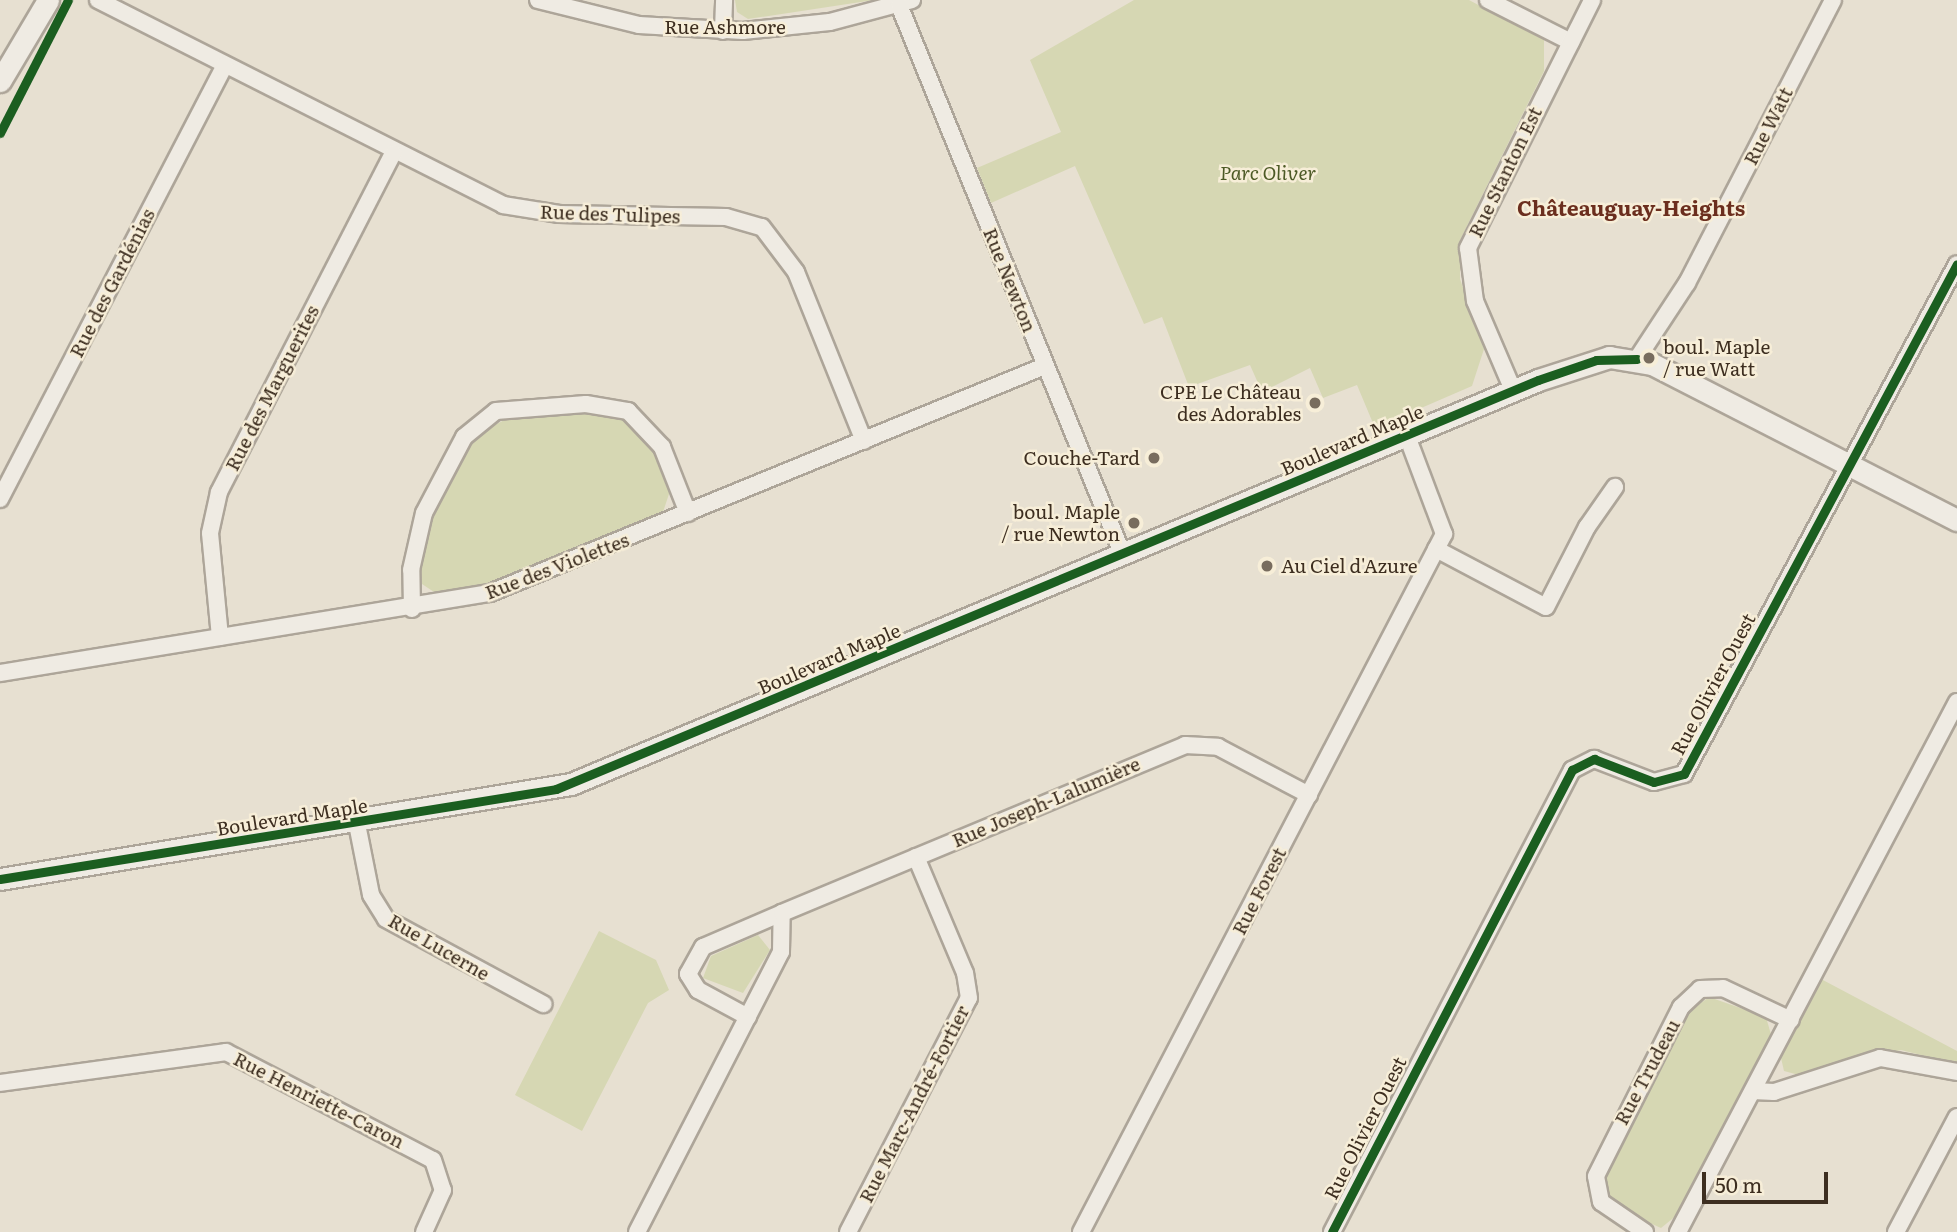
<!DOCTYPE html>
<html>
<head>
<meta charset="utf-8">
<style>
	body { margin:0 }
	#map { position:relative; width:1957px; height:1232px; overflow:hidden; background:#e7e0d1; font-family:Literata,serif }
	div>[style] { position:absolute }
	.green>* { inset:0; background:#d6d7b3 }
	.roads { filter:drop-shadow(2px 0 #ada599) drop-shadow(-2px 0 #ada599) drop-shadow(0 2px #ada599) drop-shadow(0 -2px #ada599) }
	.minor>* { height:16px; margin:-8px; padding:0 8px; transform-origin:8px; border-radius:8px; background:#efebe3 }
	.tertiary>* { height:21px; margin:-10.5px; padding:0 10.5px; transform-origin:10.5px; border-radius:10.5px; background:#efebe3 }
	.cycleway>* { height:9px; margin:-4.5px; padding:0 4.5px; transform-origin:4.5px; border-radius:4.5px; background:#1b5e20 }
	.dots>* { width:19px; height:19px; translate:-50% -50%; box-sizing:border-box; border:4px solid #f7eed8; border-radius:50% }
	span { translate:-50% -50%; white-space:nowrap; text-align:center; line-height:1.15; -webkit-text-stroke:5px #f7eed8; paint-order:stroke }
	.street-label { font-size:19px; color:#3d2e20 }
	.park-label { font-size:19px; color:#4d5a26; font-style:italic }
	.poi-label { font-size:19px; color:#3d2e20 }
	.left { translate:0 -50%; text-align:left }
	.right { translate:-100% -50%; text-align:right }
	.neighbourhood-label { font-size:21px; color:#6b2e1e; font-weight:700 }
	.scale { position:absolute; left:1702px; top:1172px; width:126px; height:32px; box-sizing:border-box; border:4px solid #3d2e20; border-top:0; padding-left:9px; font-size:21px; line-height:24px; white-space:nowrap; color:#3d2e20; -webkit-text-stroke:5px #f7eed8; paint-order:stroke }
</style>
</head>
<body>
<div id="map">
	<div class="green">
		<div style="clip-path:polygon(735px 0,874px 0,748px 19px,737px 12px)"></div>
		<div style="clip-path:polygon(1134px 0,1469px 0,1544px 40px,1544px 71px,1460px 240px,1460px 279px,1484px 349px,1472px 386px,1375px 428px,1357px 385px,1323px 398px,1310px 368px,1262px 392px,1250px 365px,1189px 387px,1162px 317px,1144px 324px,1075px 166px,991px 203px,977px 168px,1061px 132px,1030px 60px)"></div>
		<div style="clip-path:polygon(593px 411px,626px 419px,655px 449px,670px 491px,663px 512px,499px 581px,437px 594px,422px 584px,419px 566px,431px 518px,476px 435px,512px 416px)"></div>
		<div style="clip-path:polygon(599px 931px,656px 960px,669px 990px,648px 1003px,582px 1131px,515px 1095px)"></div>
		<div style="clip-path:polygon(758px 935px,770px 950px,743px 993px,703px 978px,711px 956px)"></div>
		<div style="clip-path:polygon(1821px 979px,1957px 1051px,1957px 1064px,1901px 1050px,1799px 1075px,1784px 1071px,1781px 1058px)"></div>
		<div style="clip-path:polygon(1709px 997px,1766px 1017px,1772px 1038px,1677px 1215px,1661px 1228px,1621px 1210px,1610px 1200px,1604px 1179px,1690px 1011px)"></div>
	</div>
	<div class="roads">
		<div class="minor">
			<div style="left:98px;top:0;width:454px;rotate:26.8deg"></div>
			<div style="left:503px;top:205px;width:57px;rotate:9.1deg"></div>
			<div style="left:559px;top:214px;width:167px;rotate:1deg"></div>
			<div style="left:726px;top:217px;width:37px;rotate:16deg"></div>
			<div style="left:762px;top:227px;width:56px;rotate:52.9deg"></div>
			<div style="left:796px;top:272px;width:182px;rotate:68.1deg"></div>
			<div style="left:538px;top:0;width:104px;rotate:13.9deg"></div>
			<div style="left:639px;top:25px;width:104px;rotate:3.3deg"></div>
			<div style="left:743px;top:31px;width:87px;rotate:-5.9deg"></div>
			<div style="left:830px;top:22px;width:85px;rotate:-15deg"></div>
			<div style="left:1488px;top:0;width:93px;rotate:26.8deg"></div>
			<div style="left:899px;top:5px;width:594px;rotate:67.84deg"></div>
			<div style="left:723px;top:31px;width:31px;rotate:-88deg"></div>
			<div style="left:1637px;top:359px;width:91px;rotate:-56.7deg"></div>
			<div style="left:1687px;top:283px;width:318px;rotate:-62.7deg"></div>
			<div style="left:1513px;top:390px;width:97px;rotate:-113.1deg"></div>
			<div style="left:1475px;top:301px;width:53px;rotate:-97.5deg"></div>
			<div style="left:1468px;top:248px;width:277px;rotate:-63.4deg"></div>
			<div style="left:0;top:499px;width:488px;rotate:-62.6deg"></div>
			<div style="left:1436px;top:549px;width:124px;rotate:27.8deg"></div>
			<div style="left:1546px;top:607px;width:90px;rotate:-62.9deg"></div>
			<div style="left:1587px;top:527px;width:49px;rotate:-55deg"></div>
			<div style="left:412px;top:609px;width:39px;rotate:-91deg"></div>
			<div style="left:411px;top:570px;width:58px;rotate:-77.2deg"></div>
			<div style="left:424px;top:513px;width:86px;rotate:-62.2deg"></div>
			<div style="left:464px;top:437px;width:41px;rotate:-39.1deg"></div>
			<div style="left:496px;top:411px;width:90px;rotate:-4.4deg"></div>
			<div style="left:586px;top:404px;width:43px;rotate:9.5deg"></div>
			<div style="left:628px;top:411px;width:50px;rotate:46.6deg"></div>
			<div style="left:662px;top:447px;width:71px;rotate:68.5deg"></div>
			<div style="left:220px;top:637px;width:104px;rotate:-95.5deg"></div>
			<div style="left:210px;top:533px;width:42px;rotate:-77.6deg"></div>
			<div style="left:219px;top:492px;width:381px;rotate:-62.8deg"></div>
			<div style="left:0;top:673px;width:496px;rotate:-9.3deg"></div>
			<div style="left:490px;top:593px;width:600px;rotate:-22.25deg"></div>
			<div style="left:357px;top:824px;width:72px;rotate:78.8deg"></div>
			<div style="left:371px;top:895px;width:28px;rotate:58deg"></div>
			<div style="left:386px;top:919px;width:179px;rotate:28.4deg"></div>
			<div style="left:748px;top:1017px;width:57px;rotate:-151.6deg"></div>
			<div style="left:698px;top:990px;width:19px;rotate:-122deg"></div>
			<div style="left:688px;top:974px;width:31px;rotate:-61deg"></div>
			<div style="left:703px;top:947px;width:86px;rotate:-23.3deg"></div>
			<div style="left:0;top:1083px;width:228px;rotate:-7.8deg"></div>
			<div style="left:226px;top:1052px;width:233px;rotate:27.6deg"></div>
			<div style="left:433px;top:1160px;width:32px;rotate:72deg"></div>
			<div style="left:443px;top:1190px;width:46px;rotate:114.3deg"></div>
			<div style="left:1753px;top:1091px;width:21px;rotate:3deg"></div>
			<div style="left:1774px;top:1092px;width:111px;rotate:-17.8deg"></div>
			<div style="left:1880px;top:1058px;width:78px;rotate:10.3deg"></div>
			<div style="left:637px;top:1232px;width:315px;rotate:-62.8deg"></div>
			<div style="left:781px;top:952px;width:39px;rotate:-89deg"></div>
			<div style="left:782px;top:913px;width:437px;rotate:-22.6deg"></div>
			<div style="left:1185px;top:745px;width:33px;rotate:3deg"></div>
			<div style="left:1218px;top:747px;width:103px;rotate:27.8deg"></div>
			<div style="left:848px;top:1232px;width:263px;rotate:-62.7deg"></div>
			<div style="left:969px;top:998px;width:25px;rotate:-99deg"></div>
			<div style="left:965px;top:973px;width:126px;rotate:-112.9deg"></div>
			<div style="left:1081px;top:1232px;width:787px;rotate:-62.52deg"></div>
			<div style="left:1444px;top:534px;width:105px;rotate:-110.7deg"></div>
			<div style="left:1332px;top:1232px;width:521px;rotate:-62.55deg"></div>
			<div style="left:1572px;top:770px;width:25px;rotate:-27deg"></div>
			<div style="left:1594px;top:759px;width:64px;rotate:21deg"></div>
			<div style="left:1654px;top:782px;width:31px;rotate:-15deg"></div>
			<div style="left:1684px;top:774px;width:578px;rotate:-61.84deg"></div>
			<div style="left:1645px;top:1232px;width:53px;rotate:-145.7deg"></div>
			<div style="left:1601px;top:1202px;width:26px;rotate:-101deg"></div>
			<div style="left:1596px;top:1176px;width:189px;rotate:-63.3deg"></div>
			<div style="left:1681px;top:1007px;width:26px;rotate:-43deg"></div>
			<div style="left:1700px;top:989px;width:23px;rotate:-2deg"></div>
			<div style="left:1723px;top:988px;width:75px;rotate:25.2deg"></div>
			<div style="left:1678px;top:1232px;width:599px;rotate:-62.24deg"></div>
			<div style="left:1896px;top:1232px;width:130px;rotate:-62.1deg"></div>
		</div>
		<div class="tertiary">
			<div style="left:0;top:81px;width:94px;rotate:-59.3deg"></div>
			<div style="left:0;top:879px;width:579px;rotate:-9.45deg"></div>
			<div style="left:571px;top:784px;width:1048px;rotate:-22.67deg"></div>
			<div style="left:1538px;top:380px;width:75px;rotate:-17.9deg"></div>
			<div style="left:1609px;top:357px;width:44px;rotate:9.2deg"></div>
			<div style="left:1652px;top:364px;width:343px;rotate:27.1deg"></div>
		</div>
	</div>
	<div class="cycleway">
		<div style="left:0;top:133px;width:149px;rotate:-62.9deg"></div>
		<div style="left:0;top:879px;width:563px;rotate:-9.19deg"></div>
		<div style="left:556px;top:789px;width:1064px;rotate:-22.61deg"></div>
		<div style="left:1538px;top:380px;width:61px;rotate:-19deg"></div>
		<div style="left:1596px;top:360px;width:41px;rotate:-1.4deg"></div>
		<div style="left:1332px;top:1232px;width:521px;rotate:-62.55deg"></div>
		<div style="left:1572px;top:770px;width:25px;rotate:-27deg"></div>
		<div style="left:1594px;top:759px;width:64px;rotate:21deg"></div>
		<div style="left:1654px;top:782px;width:31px;rotate:-15deg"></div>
		<div style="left:1684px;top:774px;width:578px;rotate:-61.84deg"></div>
	</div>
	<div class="dots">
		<div style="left:1649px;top:358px;background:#786c5e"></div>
		<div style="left:1315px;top:403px;background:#786c5e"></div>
		<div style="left:1154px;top:458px;background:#786c5e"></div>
		<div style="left:1134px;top:523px;background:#786c5e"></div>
		<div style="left:1267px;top:566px;background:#786c5e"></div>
	</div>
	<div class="street-label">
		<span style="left:725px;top:27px">Rue Ashmore</span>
		<span style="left:1768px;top:126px;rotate:-63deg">Rue Watt</span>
		<span style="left:1505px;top:172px;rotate:-64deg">Rue Stanton Est</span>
		<span style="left:610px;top:214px;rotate:2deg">Rue des Tulipes</span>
		<span style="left:1010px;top:280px;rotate:68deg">Rue Newton</span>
		<span style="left:112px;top:283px;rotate:-63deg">Rue des Gardénias</span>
		<span style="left:272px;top:388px;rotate:-63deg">Rue des Marguerites</span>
		<span style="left:1352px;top:440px;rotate:-23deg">Boulevard Maple</span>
		<span style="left:557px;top:566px;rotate:-21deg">Rue des Violettes</span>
		<span style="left:829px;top:659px;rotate:-23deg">Boulevard Maple</span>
		<span style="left:1713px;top:684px;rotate:-62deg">Rue Olivier Ouest</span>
		<span style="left:1046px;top:802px;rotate:-23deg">Rue Joseph-Lalumière</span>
		<span style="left:292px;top:817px;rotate:-9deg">Boulevard Maple</span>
		<span style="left:1259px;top:891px;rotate:-63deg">Rue Forest</span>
		<span style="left:439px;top:947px;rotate:30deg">Rue Lucerne</span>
		<span style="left:1647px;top:1072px;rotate:-62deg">Rue Trudeau</span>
		<span style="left:319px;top:1100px;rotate:27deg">Rue Henriette-Caron</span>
		<span style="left:914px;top:1104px;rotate:-63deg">Rue Marc-André-Fortier</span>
		<span style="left:1365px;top:1128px;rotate:-63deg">Rue Olivier Ouest</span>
	</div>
	<div class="park-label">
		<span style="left:1268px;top:173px">Parc Oliver</span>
	</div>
	<div class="poi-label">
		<span class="left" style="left:1663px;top:358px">boul. Maple<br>/ rue Watt</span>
		<span class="right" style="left:1301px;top:403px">CPE Le Château<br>des Adorables</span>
		<span class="right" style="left:1140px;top:458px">Couche-Tard</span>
		<span class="right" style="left:1120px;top:523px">boul. Maple<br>/ rue Newton</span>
		<span class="left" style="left:1281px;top:566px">Au Ciel d'Azure</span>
	</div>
	<div class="neighbourhood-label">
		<span style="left:1631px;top:207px">Châteauguay-Heights</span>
	</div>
	<div class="scale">50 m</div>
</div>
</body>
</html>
